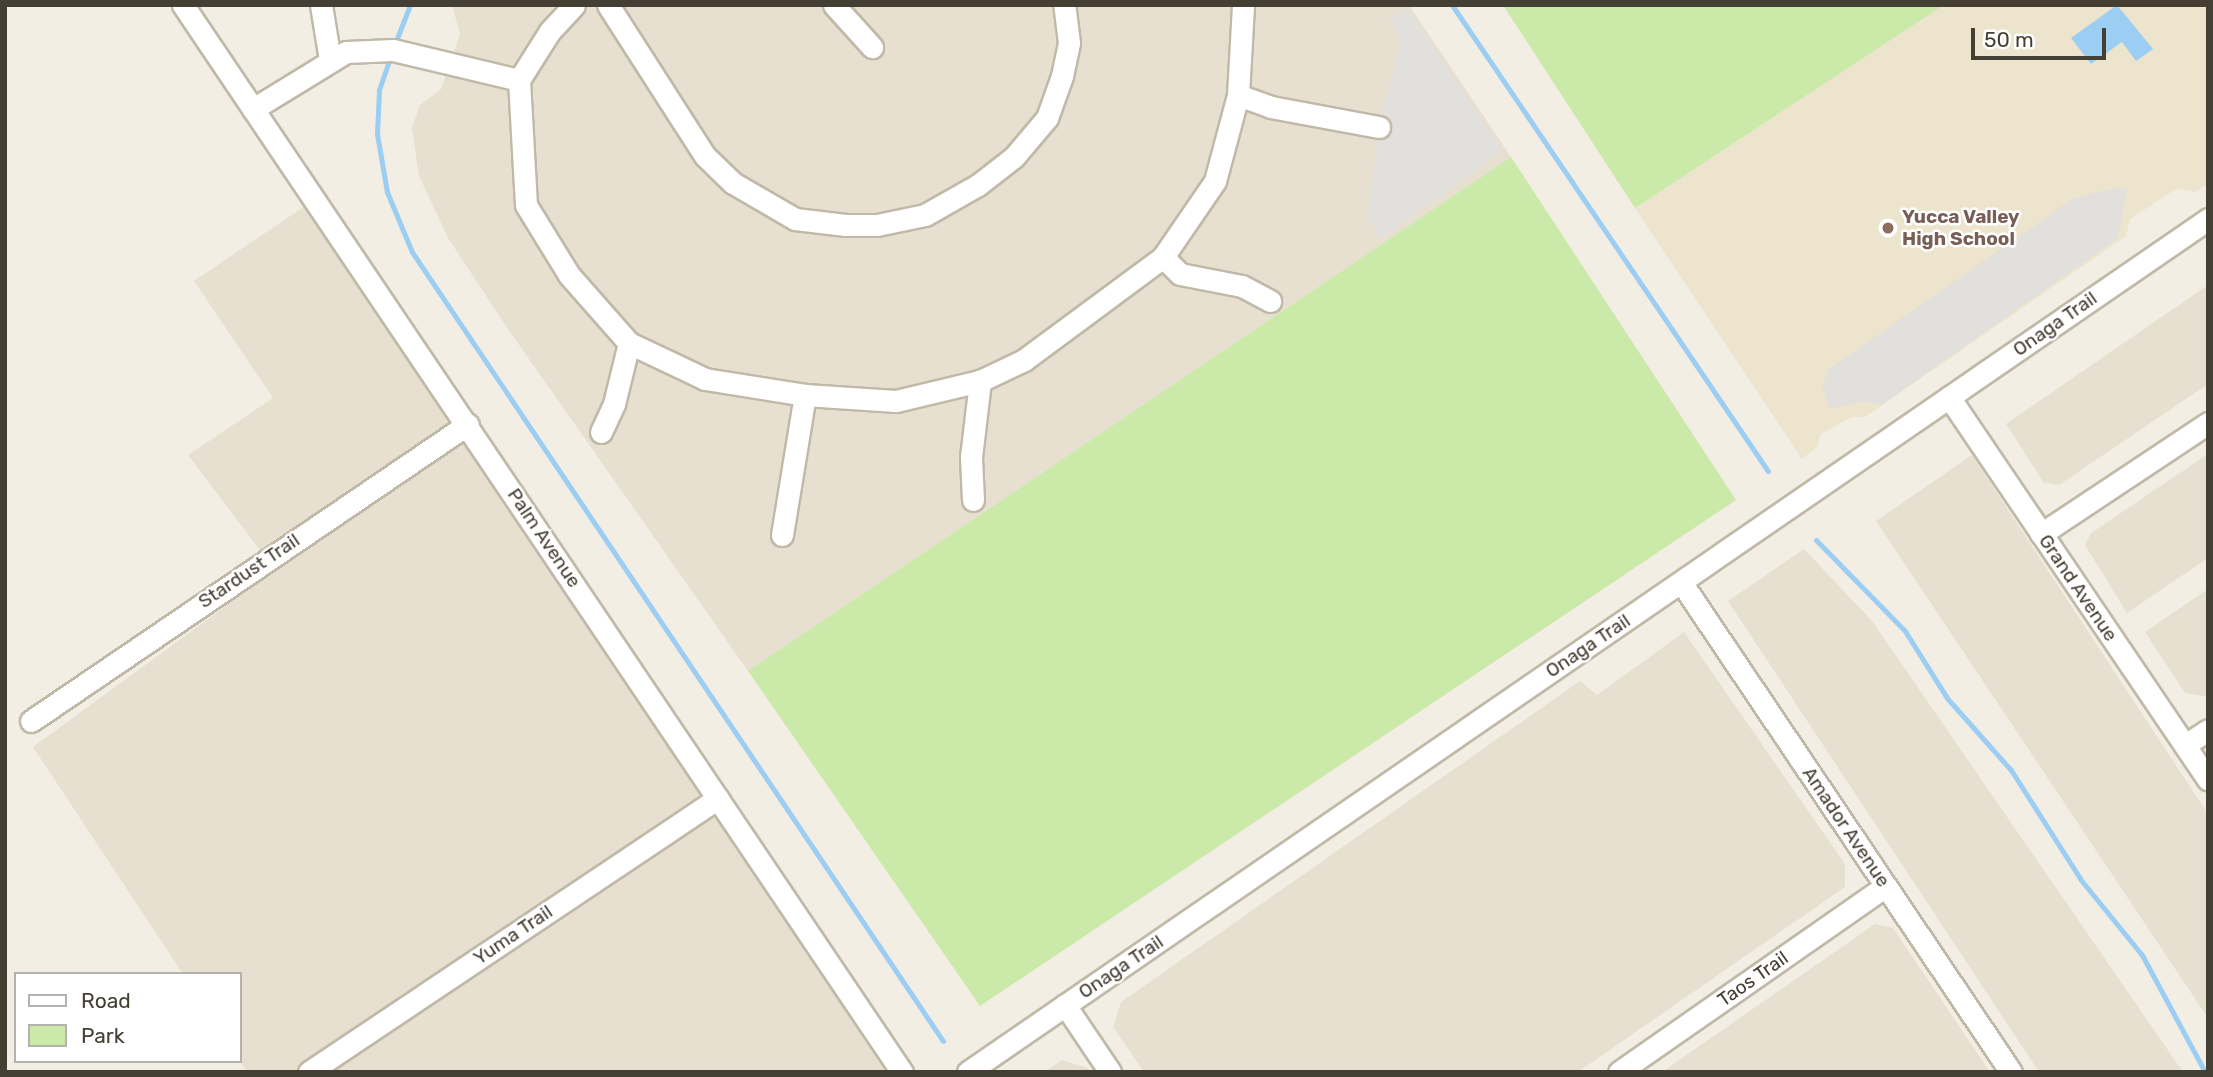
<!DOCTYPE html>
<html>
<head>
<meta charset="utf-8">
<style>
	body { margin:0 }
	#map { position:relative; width:2213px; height:1077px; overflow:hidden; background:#f2eee3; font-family:Rubik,sans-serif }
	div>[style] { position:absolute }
	.residential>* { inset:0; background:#e7e0d1 }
	.education>* { inset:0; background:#ece4cc }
	.green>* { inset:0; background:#cbe9a9 }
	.parking>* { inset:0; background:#e2e0dc }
	.water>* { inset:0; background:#9ccdf3 }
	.stream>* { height:5px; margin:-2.5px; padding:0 2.5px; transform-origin:2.5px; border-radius:2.5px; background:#9ccdf3 }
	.roads { filter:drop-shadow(2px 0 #c1b9a8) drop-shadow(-2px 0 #c1b9a8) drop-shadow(0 2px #c1b9a8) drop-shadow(0 -2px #c1b9a8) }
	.minor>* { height:21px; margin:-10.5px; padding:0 10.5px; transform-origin:10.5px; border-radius:10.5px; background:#fff }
	.dots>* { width:19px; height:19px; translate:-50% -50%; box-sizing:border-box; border:4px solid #fff; border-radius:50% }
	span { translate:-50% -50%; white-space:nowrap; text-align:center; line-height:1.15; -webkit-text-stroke:5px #fff; paint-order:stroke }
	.education-label { font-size:19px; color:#785e54; font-weight:700 }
	.left { translate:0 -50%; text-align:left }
	.street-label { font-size:19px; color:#443e33 }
	.frame { position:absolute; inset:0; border:7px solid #443e33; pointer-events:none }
	.legend { position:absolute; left:14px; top:972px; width:228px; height:91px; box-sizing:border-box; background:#fff; border:2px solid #b4b2ad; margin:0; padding:9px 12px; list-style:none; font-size:21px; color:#443e33 }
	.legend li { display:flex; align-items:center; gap:14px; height:35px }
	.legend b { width:35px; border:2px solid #b4b2ad }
	.scale { position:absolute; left:1971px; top:28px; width:135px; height:32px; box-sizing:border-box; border:4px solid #443e33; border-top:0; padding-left:9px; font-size:21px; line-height:24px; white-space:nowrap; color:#443e33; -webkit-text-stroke:5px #fff; paint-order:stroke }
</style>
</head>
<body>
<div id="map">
	<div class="residential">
		<div style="clip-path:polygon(452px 5px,1409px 5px,1511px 157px,748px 671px,510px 332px,448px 238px,419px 176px,412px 128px,420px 105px,441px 89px,460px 34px)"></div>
		<div style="clip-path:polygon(305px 206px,891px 1072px,247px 1072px,240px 1061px,240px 974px,183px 974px,33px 747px,275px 570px,188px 455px,273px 398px,194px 281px)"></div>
		<div style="clip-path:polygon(2208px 285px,2208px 384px,2059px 485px,2044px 483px,2006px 424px)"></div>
		<div style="clip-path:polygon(2208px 454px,2208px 558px,2127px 613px,2085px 545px,2091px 533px)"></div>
		<div style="clip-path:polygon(1972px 455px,2208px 814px,2208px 1018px,1876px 521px)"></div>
		<div style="clip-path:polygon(1804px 549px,1872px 621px,2183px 1072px,2039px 1072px,1728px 601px)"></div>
		<div style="clip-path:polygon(2208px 589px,2208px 697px,2185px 693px,2145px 632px)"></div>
		<div style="clip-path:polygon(1684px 632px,1845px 864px,1845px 887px,1578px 1072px,1144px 1072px,1113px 1027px,1121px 1002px,1580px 681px,1597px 695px)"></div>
		<div style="clip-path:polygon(1875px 924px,1893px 928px,1990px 1072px,1662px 1072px)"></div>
		<div style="clip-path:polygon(1062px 1060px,1088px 1068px,1091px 1072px,1044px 1072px)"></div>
	</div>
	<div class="education">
		<div style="clip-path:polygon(1944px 5px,2208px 5px,2208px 184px,2195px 192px,2176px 189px,2130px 219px,2126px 236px,1865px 417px,1852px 417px,1821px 434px,1817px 447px,1802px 459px,1635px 208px)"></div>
	</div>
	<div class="green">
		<div style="clip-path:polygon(1503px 5px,1944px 5px,1635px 208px)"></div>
		<div style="clip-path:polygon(1511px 157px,1736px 500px,980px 1006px,748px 671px)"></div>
	</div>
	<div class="parking">
		<div style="clip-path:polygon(1407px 7px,1502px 151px,1380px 239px,1368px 217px,1379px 127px,1401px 41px,1390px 19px)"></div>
		<div style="clip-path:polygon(2114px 188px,2127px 189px,2118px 238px,1883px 404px,1859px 402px,1830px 409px,1822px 387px,1829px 369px,2074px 198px)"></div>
	</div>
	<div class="water">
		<div style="clip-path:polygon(2117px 5px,2153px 49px,2136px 61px,2122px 42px,2091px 64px,2071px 38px)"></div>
	</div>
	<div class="stream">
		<div style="left:1452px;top:5px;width:563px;rotate:55.86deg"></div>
		<div style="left:394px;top:46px;width:44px;rotate:-68.7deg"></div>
		<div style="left:391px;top:55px;width:37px;rotate:109deg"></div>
		<div style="left:379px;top:90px;width:44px;rotate:92.6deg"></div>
		<div style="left:377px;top:134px;width:59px;rotate:80.2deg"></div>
		<div style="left:387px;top:192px;width:65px;rotate:67.4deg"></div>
		<div style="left:412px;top:252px;width:951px;rotate:56.06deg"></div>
		<div style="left:1816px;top:540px;width:127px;rotate:45.6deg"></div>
		<div style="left:1905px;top:631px;width:79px;rotate:57.9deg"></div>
		<div style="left:1947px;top:698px;width:96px;rotate:48.4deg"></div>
		<div style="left:2011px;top:770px;width:130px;rotate:57.5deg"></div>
		<div style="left:2081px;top:880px;width:97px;rotate:50.9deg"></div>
		<div style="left:2142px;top:955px;width:133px;rotate:61.7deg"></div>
	</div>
	<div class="roads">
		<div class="minor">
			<div style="left:183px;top:5px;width:1287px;rotate:56.03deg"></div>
			<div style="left:321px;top:5px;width:56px;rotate:80.7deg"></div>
			<div style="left:608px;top:5px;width:179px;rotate:57.3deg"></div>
			<div style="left:705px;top:156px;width:39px;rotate:44deg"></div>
			<div style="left:733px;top:183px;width:72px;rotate:30.1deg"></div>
			<div style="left:795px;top:219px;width:51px;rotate:6.7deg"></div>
			<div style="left:846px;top:225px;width:31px"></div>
			<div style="left:877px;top:225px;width:49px;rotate:-11.8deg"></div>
			<div style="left:925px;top:215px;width:61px;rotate:-29.5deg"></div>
			<div style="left:978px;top:185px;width:46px;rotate:-37.9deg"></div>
			<div style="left:1014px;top:157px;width:51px;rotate:-49.8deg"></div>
			<div style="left:1047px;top:118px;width:45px;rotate:-70.3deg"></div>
			<div style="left:1062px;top:76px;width:34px;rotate:-78deg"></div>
			<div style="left:1069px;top:43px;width:38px;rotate:-97deg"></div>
			<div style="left:834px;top:5px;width:57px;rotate:47.9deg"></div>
			<div style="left:519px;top:80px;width:125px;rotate:86.8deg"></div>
			<div style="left:526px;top:205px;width:82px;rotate:58.4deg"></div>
			<div style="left:569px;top:275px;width:91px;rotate:48.6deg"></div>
			<div style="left:629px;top:343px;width:84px;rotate:25.3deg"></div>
			<div style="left:705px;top:379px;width:101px;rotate:9.1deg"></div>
			<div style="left:805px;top:395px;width:91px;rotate:3.8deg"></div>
			<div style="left:896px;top:401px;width:86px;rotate:-13.4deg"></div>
			<div style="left:980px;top:381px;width:49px;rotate:-25.5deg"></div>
			<div style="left:1024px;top:360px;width:173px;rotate:-36.5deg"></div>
			<div style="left:1163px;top:257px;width:92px;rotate:-55.6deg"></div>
			<div style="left:1215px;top:181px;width:89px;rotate:-75deg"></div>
			<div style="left:1238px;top:95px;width:90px;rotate:-86.8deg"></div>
			<div style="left:1238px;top:95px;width:35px;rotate:20deg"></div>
			<div style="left:1271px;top:107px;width:110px;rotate:10.5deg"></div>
			<div style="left:253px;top:109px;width:109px;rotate:-31.5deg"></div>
			<div style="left:346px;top:52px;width:47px;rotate:-2.4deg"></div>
			<div style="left:393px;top:50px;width:130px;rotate:13.4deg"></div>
			<div style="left:519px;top:80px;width:58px;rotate:-57.7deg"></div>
			<div style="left:550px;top:31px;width:35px;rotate:-47deg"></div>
			<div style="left:1163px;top:257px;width:24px;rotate:45deg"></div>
			<div style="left:1180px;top:274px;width:63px;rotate:11deg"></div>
			<div style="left:1242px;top:286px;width:32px;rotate:28deg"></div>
			<div style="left:1949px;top:397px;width:462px;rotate:55.9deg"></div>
			<div style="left:601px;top:432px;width:31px;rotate:-65deg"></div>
			<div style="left:614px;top:404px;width:63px;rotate:-76.2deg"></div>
			<div style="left:973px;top:500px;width:43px;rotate:-92.7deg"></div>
			<div style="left:971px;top:457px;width:77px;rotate:-83.2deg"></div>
			<div style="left:2041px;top:534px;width:201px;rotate:-33.6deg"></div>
			<div style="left:782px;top:535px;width:142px;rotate:-80.7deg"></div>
			<div style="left:1681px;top:582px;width:591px;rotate:56.04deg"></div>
			<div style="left:31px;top:721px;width:528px;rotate:-34.2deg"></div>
			<div style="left:2185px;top:745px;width:27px;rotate:-33deg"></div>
			<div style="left:1065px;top:1005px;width:81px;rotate:56.1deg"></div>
			<div style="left:309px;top:1072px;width:492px;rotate:-33.8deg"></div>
			<div style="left:968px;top:1072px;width:1505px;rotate:-34.52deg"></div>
			<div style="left:1619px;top:1072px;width:325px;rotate:-34.9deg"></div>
		</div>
	</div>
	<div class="dots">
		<div style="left:1888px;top:228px;background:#8d6e63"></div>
	</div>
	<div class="education-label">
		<span class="left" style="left:1902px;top:228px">Yucca Valley<br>High School</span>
	</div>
	<div class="street-label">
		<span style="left:2055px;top:324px;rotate:-35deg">Onaga Trail</span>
		<span style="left:544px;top:538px;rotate:56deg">Palm Avenue</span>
		<span style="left:249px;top:571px;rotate:-34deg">Stardust Trail</span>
		<span style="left:2078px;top:588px;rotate:56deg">Grand Avenue</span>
		<span style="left:1588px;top:646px;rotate:-34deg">Onaga Trail</span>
		<span style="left:1846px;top:827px;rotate:56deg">Amador Avenue</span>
		<span style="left:513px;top:935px;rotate:-34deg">Yuma Trail</span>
		<span style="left:1121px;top:967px;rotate:-34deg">Onaga Trail</span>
		<span style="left:1753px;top:979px;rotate:-35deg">Taos Trail</span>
	</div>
	<div class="frame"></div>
	<ul class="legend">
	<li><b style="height:9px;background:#fff"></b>Road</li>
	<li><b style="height:19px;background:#cbe9a9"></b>Park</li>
	</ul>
	<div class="scale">50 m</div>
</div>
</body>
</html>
